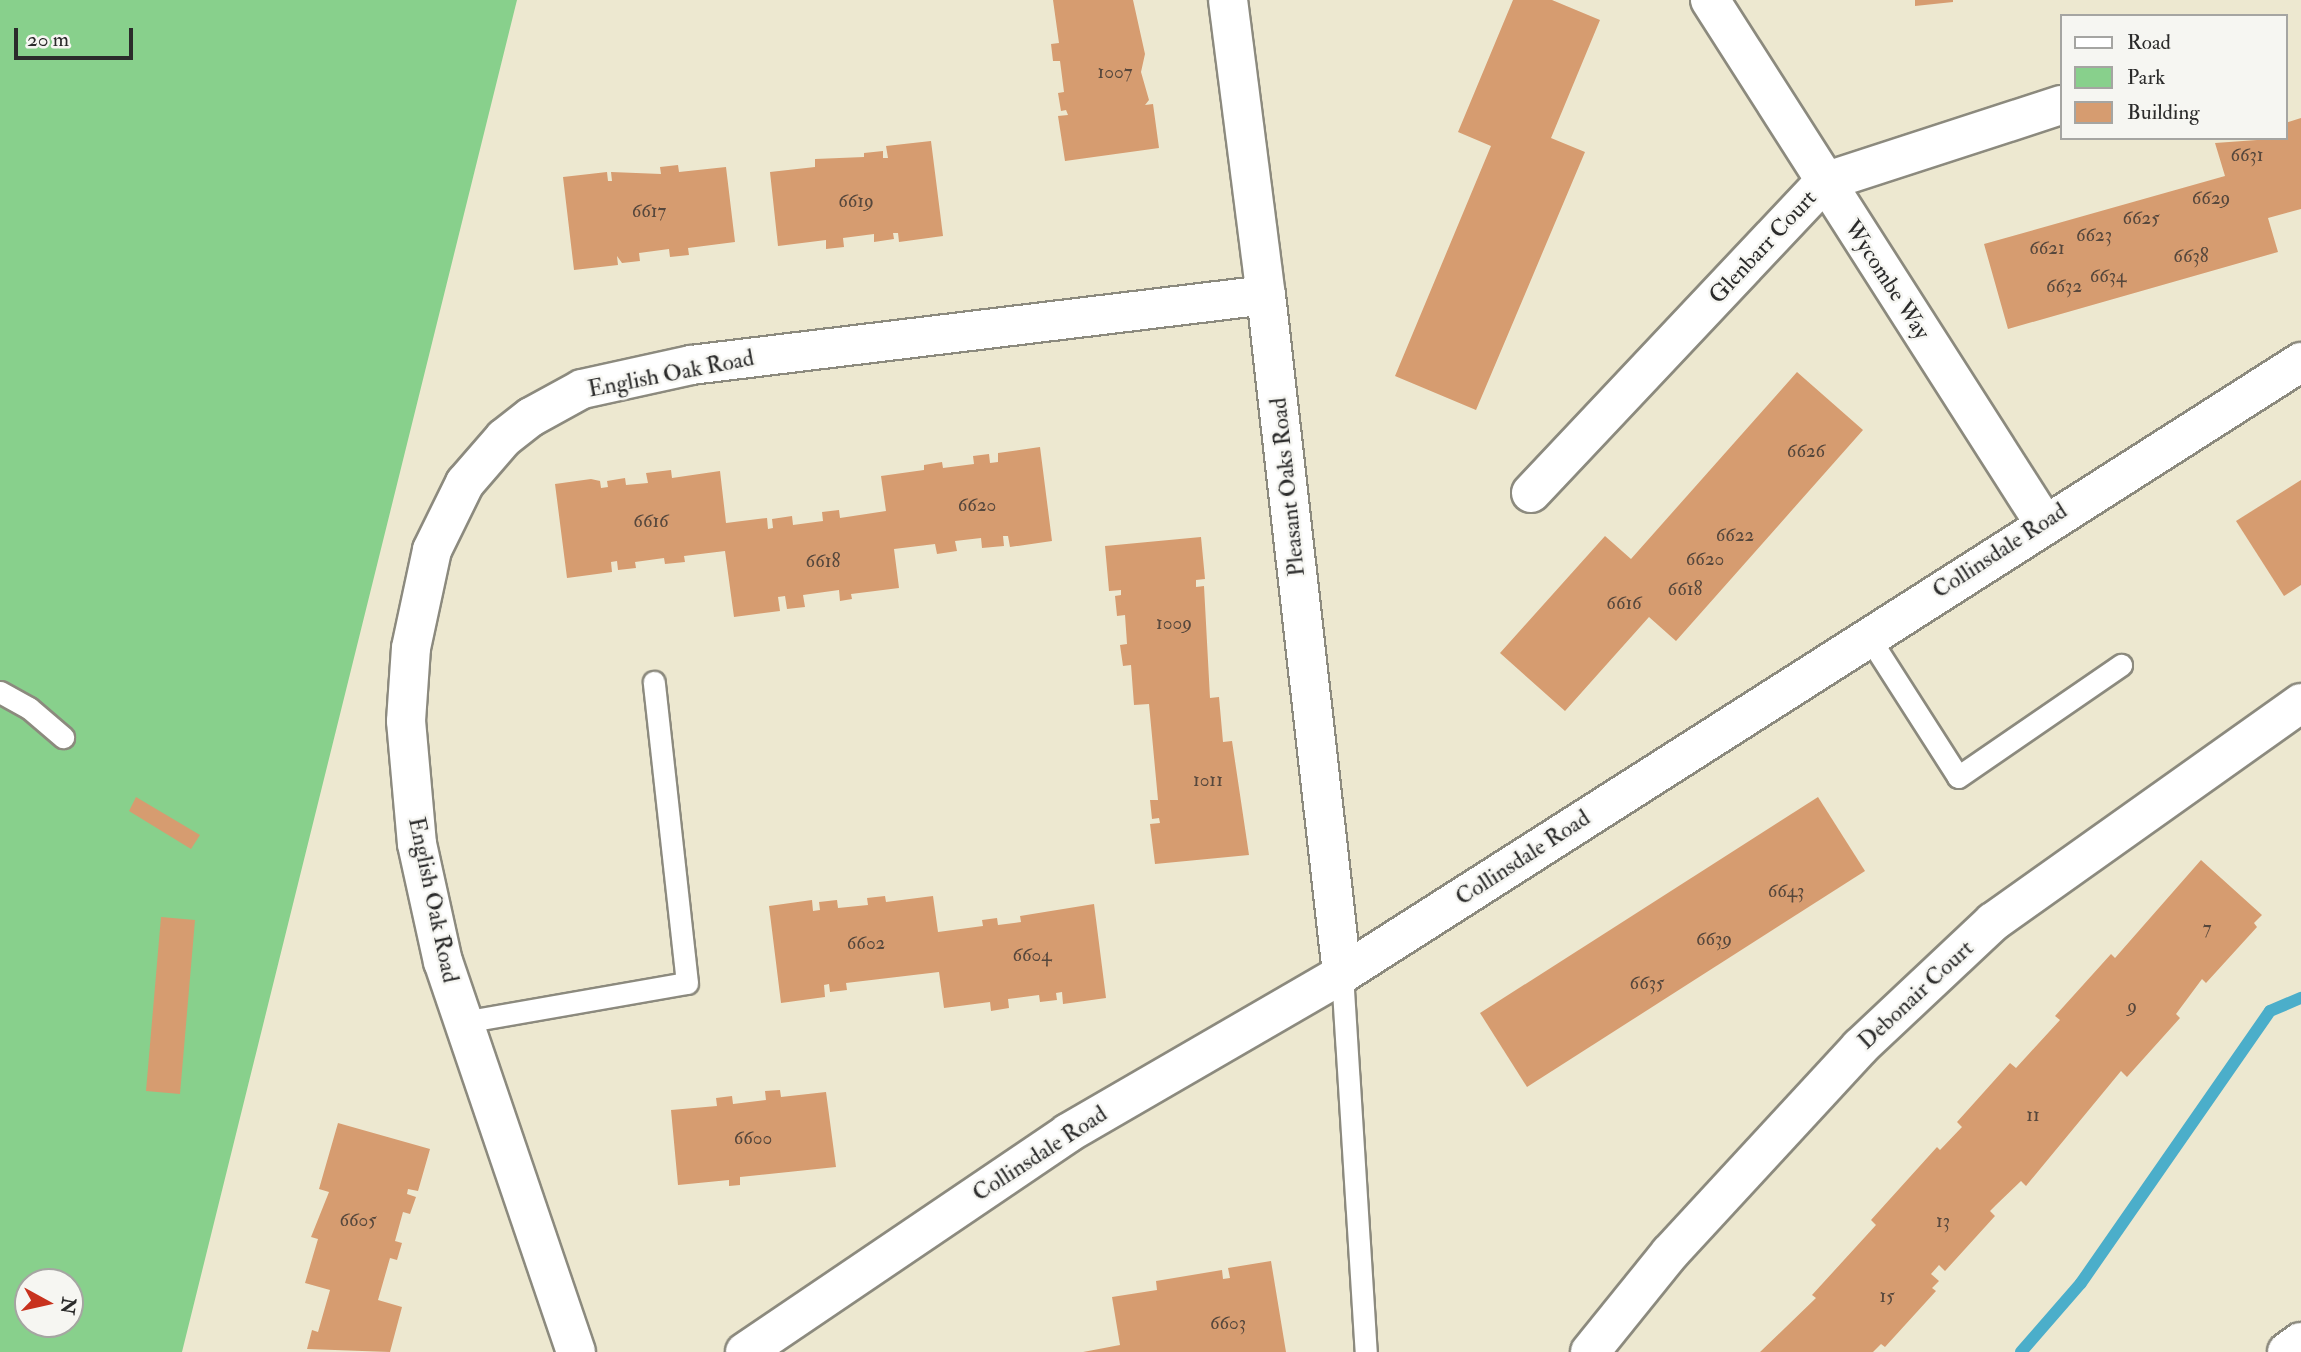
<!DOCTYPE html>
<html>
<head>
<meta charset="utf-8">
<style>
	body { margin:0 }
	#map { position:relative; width:2301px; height:1352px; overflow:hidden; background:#ede8d0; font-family:"IM FELL Double Pica",serif }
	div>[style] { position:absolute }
	.green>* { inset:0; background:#88d08c }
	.stream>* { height:12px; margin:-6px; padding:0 6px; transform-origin:6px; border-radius:6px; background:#4baeca }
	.building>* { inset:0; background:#d69c70 }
	.roads { filter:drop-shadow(2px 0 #8c8a7e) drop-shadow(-2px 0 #8c8a7e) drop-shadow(0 2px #8c8a7e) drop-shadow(0 -2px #8c8a7e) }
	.service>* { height:21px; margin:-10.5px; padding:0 10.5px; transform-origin:10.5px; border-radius:10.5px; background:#fff }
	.minor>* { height:38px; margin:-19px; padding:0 19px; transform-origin:19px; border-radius:19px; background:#fff }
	span { translate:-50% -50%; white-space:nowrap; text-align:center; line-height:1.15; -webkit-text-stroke:5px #f6f6f2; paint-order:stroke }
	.number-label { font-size:19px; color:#56473c }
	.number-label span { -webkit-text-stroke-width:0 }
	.street-label { font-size:23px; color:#2b2b2b }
	.legend { position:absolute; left:2060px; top:14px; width:228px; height:126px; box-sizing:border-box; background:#f6f6f2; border:2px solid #a5a5a2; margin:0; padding:9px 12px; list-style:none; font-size:21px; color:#2b2b2b }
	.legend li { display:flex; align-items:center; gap:14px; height:35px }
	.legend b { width:35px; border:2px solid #a5a5a2 }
	.north { position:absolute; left:14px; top:1268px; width:70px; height:70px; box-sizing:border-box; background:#f6f6f2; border:2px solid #a5a5a2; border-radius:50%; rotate:98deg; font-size:19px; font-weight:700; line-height:28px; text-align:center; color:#2b2b2b }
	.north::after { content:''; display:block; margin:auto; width:24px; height:32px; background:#c8321e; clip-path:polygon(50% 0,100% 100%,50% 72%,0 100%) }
	.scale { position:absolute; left:14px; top:28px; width:119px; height:32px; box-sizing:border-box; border:4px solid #2b2b2b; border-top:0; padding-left:9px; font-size:21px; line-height:24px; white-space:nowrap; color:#2b2b2b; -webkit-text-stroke:5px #f6f6f2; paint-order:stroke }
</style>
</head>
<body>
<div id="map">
	<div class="green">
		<div style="clip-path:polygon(evenodd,0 0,517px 0,182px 1352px,0 1352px,0 0,28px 1282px,70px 1282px,70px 1324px,28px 1324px,28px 1282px)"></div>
	</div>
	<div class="stream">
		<div style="left:2021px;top:1352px;width:91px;rotate:-49deg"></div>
		<div style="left:2081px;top:1283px;width:331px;rotate:-55.2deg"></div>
		<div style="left:2270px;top:1011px;width:34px;rotate:-23deg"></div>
	</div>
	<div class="building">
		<div style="clip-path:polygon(1053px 0,1133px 0,1145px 54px,1141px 72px,1149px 100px,1145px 105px,1153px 104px,1159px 148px,1065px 161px,1058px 116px,1068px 115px,1066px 110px,1061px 111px,1058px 93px,1064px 92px,1060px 61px,1053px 61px,1051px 44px,1059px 43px)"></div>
		<div style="clip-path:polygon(1513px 0,1552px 0,1600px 20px,1551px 138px,1585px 152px,1476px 410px,1395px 376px,1491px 146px,1458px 132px)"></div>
		<div style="clip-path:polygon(1915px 0,1953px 0,1953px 2px,1915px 6px)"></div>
		<div style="clip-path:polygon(2301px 118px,2301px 209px,2268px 218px,2278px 252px,2008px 329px,1984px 244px,2225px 176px,2215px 143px,2285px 138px,2285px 123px)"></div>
		<div style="clip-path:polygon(931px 141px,943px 236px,899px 242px,898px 233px,893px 233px,894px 239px,874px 242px,874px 234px,843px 238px,844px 247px,826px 249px,826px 240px,778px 246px,770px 172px,815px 167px,815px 159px,864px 157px,864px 153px,883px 151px,883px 158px,888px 158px,886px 146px)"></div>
		<div style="clip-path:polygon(678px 165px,679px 172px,726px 167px,735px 242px,688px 248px,689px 255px,670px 257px,669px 249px,639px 253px,640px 261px,622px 263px,617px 256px,618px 265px,574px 270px,563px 177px,607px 172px,608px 181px,612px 181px,611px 172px,661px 174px,660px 167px)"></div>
		<div style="clip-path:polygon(1797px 372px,1863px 430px,1676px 641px,1649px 617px,1565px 711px,1500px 653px,1605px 536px,1631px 559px)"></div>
		<div style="clip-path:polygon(1040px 447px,1052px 541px,1010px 547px,1008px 536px,1003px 536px,1004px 546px,982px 548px,981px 538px,955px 541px,957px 551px,937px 554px,935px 544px,894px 549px,899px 588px,851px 594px,852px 599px,840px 601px,839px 590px,803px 595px,805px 607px,787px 609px,785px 596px,778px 597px,780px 611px,734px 617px,725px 551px,684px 556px,685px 562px,665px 564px,664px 558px,635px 562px,636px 568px,618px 570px,617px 561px,611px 562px,612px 572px,567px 578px,555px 484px,591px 479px,600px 481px,601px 488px,608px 487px,607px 481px,625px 478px,626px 485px,648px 483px,646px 473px,671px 470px,672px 478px,720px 471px,726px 523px,767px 518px,768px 529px,773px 528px,772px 519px,792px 516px,793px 525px,823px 521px,822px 512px,839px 510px,840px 518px,886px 511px,881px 476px,924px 470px,924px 465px,942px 462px,943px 468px,974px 464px,973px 456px,989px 454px,990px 463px,998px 462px,998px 453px)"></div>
		<div style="clip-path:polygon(2301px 480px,2301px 585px,2284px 596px,2236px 521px)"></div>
		<div style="clip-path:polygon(1201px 537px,1205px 579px,1196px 580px,1196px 587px,1204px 586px,1210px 698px,1219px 697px,1223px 742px,1232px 741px,1249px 855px,1155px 864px,1150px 824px,1160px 823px,1159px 818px,1152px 819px,1150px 800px,1158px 800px,1149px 704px,1134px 705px,1131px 665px,1123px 666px,1120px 645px,1127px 644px,1125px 615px,1117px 616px,1115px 596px,1121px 595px,1121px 590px,1109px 591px,1105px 546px)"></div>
		<div style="clip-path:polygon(136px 797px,200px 835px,191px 849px,129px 811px)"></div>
		<div style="clip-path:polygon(1818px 797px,1865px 871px,1527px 1087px,1480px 1013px)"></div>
		<div style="clip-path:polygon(2201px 860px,2262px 915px,2254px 923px,2257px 927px,2206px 983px,2202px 979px,2176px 1014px,2180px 1018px,2127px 1077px,2121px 1071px,2026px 1186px,2021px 1181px,1996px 1205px,1990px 1211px,1995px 1216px,1945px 1271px,1939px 1265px,1931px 1274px,1939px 1281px,1932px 1288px,1936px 1291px,1885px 1347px,1881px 1344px,1873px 1352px,1760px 1352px,1816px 1298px,1812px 1295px,1876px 1225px,1871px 1220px,1937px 1147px,1940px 1150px,1962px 1127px,1957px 1122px,2010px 1063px,2016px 1068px,2060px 1020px,2055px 1016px,2111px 954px,2115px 958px)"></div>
		<div style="clip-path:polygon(885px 896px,886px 902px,933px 896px,938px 932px,983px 926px,982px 920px,997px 918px,998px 925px,1021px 922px,1020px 916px,1094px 904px,1106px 998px,1063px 1004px,1062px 992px,1056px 993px,1057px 1000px,1040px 1002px,1039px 995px,1008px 999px,1009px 1008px,991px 1011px,990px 1002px,944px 1008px,939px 972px,846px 983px,847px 990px,830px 992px,829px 984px,824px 985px,825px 997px,781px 1003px,769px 906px,812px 900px,813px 911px,820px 910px,819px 902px,837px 900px,838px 908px,868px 905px,867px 898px)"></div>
		<div style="clip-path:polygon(161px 917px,195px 920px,180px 1094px,146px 1091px)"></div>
		<div style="clip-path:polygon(780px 1090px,781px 1097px,826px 1092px,836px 1167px,740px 1177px,740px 1185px,729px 1186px,729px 1180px,678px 1185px,671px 1110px,717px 1106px,716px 1098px,732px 1096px,733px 1104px,766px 1100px,765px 1091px)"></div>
		<div style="clip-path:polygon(338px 1123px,430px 1149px,418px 1191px,408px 1189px,407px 1194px,416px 1197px,410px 1214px,403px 1212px,395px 1241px,402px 1243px,397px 1260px,390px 1258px,378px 1300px,402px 1307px,390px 1352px,307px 1349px,312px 1330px,318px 1332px,330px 1290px,305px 1283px,318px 1239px,311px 1237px,329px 1192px,319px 1189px)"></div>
		<div style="clip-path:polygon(1271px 1261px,1286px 1352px,1083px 1352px,1120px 1345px,1112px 1297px,1157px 1290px,1156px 1281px,1222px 1270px,1223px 1279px,1230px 1278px,1228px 1268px)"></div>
	</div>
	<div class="roads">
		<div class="service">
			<div style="left:1868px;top:636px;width:167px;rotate:57.4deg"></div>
			<div style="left:1958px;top:777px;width:198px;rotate:-34.5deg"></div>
			<div style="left:0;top:692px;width:33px;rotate:29deg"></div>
			<div style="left:29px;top:708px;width:45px;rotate:40.5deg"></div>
			<div style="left:1342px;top:974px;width:379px;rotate:86.4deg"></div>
			<div style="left:463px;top:1022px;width:227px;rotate:-9.9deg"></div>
			<div style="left:687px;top:983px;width:303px;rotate:-96.3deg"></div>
		</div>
		<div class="minor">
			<div style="left:1228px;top:0;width:297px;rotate:82.7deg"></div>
			<div style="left:1266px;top:295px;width:683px;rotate:83.61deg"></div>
			<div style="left:1710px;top:0;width:621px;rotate:57.44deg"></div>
			<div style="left:1531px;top:493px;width:427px;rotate:-46.7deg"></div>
			<div style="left:1824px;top:182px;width:249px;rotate:-18deg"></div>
			<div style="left:576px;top:1352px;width:412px;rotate:-108.8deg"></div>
			<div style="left:443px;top:962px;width:121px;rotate:-102.4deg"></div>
			<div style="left:417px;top:844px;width:123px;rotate:-95.1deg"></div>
			<div style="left:406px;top:721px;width:73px;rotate:-86.1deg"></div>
			<div style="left:411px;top:648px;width:100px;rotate:-77.9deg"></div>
			<div style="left:432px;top:550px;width:75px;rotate:-63.8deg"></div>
			<div style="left:465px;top:483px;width:60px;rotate:-49.1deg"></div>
			<div style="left:504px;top:438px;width:34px;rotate:-38deg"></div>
			<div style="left:531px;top:417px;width:58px;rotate:-28.8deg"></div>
			<div style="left:582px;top:389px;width:112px;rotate:-12.4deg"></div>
			<div style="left:691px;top:365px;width:579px;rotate:-6.94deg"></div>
			<div style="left:745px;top:1352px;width:390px;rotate:-34.1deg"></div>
			<div style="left:1068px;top:1133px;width:317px;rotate:-30.1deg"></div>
			<div style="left:1342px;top:974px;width:1138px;rotate:-32.54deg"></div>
			<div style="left:1590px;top:1352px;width:127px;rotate:-51.1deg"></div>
			<div style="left:1670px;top:1253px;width:280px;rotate:-47.3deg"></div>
			<div style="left:1860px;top:1047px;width:183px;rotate:-43.2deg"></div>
			<div style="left:1993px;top:922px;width:378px;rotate:-35.4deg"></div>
			<div style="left:2287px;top:1352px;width:17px;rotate:-36deg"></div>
		</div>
	</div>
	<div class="number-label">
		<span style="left:1115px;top:73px">1007</span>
		<span style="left:2247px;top:156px">6631</span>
		<span style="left:2211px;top:199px">6629</span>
		<span style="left:856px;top:202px">6619</span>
		<span style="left:649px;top:212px">6617</span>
		<span style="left:2141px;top:219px">6625</span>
		<span style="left:2094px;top:236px">6623</span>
		<span style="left:2047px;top:249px">6621</span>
		<span style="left:2191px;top:257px">6638</span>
		<span style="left:2108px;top:277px">6634</span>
		<span style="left:2064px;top:287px">6632</span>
		<span style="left:1806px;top:452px">6626</span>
		<span style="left:977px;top:506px">6620</span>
		<span style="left:651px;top:522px">6616</span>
		<span style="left:1735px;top:536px">6622</span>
		<span style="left:1705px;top:560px">6620</span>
		<span style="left:823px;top:562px">6618</span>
		<span style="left:1685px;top:590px">6618</span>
		<span style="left:1624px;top:604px">6616</span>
		<span style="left:1174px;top:624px">1009</span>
		<span style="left:1208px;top:781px">1011</span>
		<span style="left:1786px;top:892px">6643</span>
		<span style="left:2207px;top:929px">7</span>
		<span style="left:1714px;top:940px">6639</span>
		<span style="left:866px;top:944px">6602</span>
		<span style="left:1032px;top:956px">6604</span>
		<span style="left:1647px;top:984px">6635</span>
		<span style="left:2132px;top:1007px">9</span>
		<span style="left:2033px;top:1116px">11</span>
		<span style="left:753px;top:1139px">6600</span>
		<span style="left:358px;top:1221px">6605</span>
		<span style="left:1943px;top:1222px">13</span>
		<span style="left:1887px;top:1297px">15</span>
		<span style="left:1228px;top:1324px">6603</span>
	</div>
	<div class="street-label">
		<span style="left:1763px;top:247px;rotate:-47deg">Glenbarr Court</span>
		<span style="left:1887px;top:280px;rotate:57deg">Wycombe Way</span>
		<span style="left:671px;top:374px;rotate:-11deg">English Oak Road</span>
		<span style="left:1288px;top:487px;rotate:-96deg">Pleasant Oaks Road</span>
		<span style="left:2000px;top:551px;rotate:-33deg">Collinsdale Road</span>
		<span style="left:1523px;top:858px;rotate:-33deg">Collinsdale Road</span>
		<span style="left:433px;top:900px;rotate:78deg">English Oak Road</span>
		<span style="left:1916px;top:995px;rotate:-43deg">Debonair Court</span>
		<span style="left:1040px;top:1154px;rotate:-33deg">Collinsdale Road</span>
	</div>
	<ul class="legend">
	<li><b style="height:9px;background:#fff"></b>Road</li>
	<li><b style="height:19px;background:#88d08c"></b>Park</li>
	<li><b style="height:19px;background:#d69c70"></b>Building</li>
	</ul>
	<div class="north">N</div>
	<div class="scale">20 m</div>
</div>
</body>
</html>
